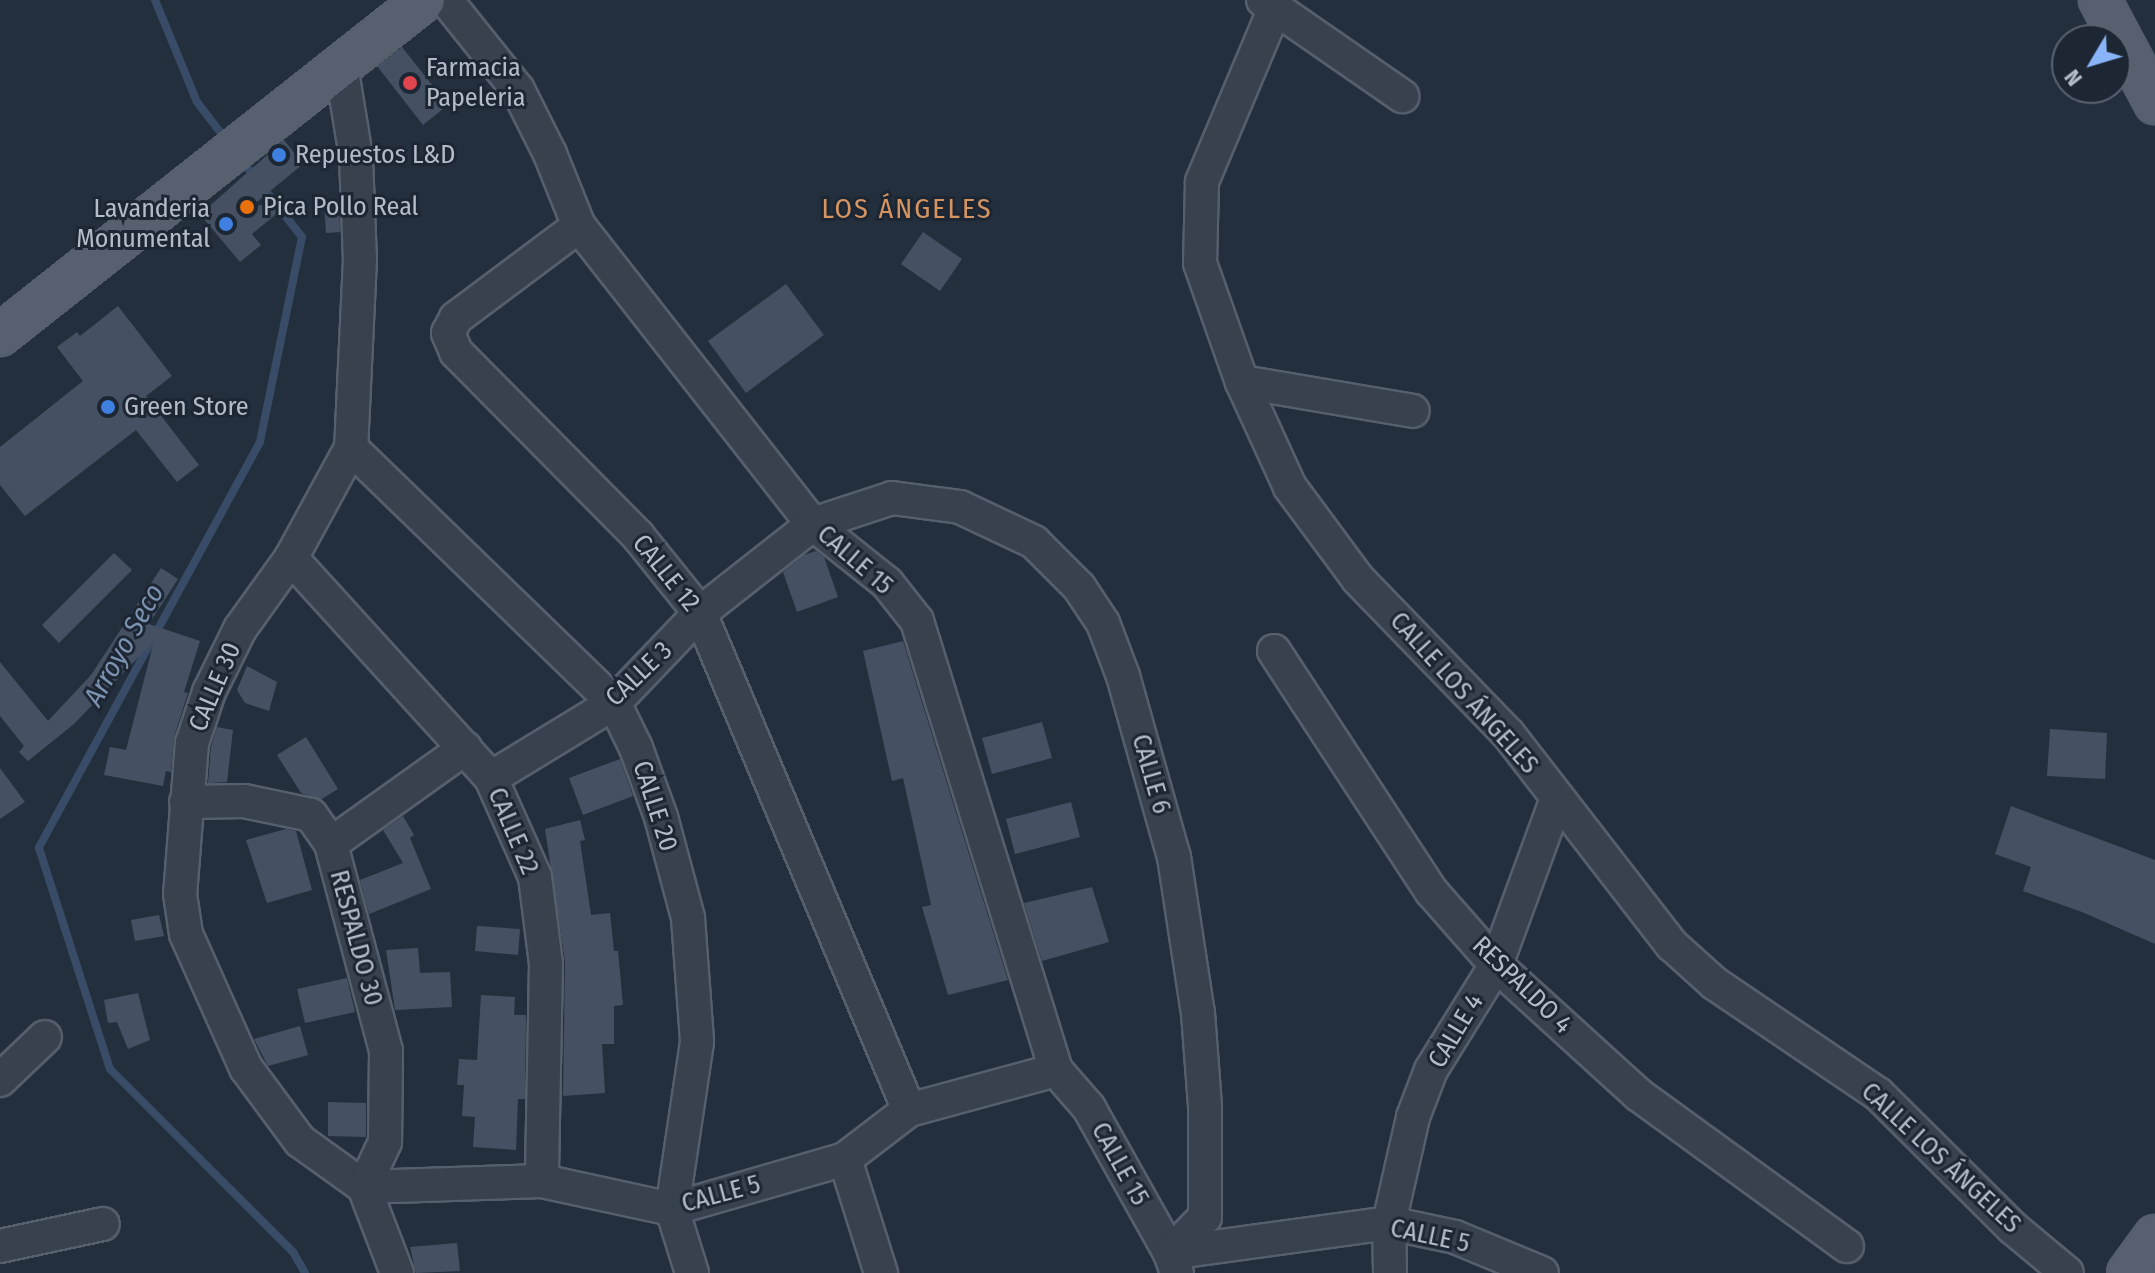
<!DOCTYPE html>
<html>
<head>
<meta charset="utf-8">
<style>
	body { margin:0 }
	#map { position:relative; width:2155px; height:1273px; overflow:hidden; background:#242f3e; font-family:"Fira Sans Condensed",sans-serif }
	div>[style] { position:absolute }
	.stream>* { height:8px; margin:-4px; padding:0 4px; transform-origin:4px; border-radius:4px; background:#394c67 }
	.building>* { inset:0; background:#455162 }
	.roads { filter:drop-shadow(2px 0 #565f6c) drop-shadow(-2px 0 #565f6c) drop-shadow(0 2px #565f6c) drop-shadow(0 -2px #565f6c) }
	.minor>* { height:32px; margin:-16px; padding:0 16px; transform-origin:16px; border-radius:16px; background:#38414e }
	.major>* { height:40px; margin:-20px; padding:0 20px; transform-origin:20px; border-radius:20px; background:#56606e }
	.dots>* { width:22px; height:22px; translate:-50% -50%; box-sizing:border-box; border:4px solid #1d2633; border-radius:50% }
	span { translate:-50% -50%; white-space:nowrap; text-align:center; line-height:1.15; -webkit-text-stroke:6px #1d2633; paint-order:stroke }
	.poi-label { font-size:26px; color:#b4bcc9 }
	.left { translate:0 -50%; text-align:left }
	.right { translate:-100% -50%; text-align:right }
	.street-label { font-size:26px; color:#b4bcc9 }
	.neighbourhood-label { font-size:28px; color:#d59563; letter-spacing:2px }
	.water-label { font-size:28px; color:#7c92b1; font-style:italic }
	.north { position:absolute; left:2051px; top:24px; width:80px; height:80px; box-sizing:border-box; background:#1d2633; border:2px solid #59626f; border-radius:50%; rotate:232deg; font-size:22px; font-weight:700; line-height:32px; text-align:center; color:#b4bcc9 }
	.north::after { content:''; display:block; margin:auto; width:28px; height:36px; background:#8ab4f8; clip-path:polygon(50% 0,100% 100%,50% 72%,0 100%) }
</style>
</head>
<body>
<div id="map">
	<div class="stream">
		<div style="left:155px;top:0;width:110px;rotate:67.6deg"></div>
		<div style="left:197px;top:102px;width:49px;rotate:52.4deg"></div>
		<div style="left:240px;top:158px;width:100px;rotate:51.9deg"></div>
		<div style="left:302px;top:237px;width:209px;rotate:101.6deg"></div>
		<div style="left:260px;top:442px;width:462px;rotate:118.6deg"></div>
		<div style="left:39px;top:848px;width:232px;rotate:72.2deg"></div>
		<div style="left:110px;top:1069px;width:259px;rotate:45deg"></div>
		<div style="left:293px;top:1252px;width:24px;rotate:60deg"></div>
	</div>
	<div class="building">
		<div style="clip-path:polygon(402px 47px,448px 105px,423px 125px,377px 66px)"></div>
		<div style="clip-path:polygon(284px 140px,303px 164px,252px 206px,290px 203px,252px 234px,261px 245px,240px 262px,204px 219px,204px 211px)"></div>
		<div style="clip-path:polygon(339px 200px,340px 232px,326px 233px,324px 201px)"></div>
		<div style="clip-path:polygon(923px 232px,962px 259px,940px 291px,901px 264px)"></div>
		<div style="clip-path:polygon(786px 284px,824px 335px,746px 393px,708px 341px)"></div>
		<div style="clip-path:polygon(118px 306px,172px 376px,146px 396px,199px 465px,177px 482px,136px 430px,25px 516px,0 485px,0 447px,83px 381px,57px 347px,77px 332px,80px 336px)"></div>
		<div style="clip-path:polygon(816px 551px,824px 557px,838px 597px,797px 612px,783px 572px,804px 555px)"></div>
		<div style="clip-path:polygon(114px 553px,132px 570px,59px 643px,42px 625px)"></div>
		<div style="clip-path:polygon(161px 568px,178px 579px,149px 624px,200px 641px,184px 692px,188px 693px,174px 737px,171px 772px,166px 771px,163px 786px,104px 775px,110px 747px,126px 750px,154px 641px,74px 724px,28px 761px,19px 752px,24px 746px,0 716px,0 662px,48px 721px,91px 675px)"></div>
		<div style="clip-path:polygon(903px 641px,1008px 980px,948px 995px,922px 907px,931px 905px,903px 778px,892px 781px,863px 651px)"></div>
		<div style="clip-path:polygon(247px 666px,277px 682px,269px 711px,245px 703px,237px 690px)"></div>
		<div style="clip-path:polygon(1042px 722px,1052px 758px,992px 774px,982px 738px)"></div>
		<div style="clip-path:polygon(217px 727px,233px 730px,227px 782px,208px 783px,211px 747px)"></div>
		<div style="clip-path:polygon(2050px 729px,2107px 733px,2105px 779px,2047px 776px)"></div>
		<div style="clip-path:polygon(306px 737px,338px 789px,320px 800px,301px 793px,277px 755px)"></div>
		<div style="clip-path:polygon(620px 759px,633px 796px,583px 815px,569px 778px)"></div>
		<div style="clip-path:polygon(0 768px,25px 802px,0 819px)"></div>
		<div style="clip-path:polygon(1071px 802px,1080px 837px,1015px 854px,1006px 819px)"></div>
		<div style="clip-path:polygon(2011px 806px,2155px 860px,2155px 944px,2082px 912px,2023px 891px,2031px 867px,1995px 854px)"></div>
		<div style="clip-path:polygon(403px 816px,414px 835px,410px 838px,431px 889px,369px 914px,360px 880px,403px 863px,383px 830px)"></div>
		<div style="clip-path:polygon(580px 820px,585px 840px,580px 841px,591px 915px,610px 913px,614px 951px,618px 951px,623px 1005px,614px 1006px,614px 1044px,602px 1044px,605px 1093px,563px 1096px,565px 962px,545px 829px)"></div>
		<div style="clip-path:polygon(286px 829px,296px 831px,312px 890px,267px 903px,246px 840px)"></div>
		<div style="clip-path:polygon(1092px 887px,1109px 942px,1042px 961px,1024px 903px)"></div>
		<div style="clip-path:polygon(159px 915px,164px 936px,135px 941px,131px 920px)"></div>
		<div style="clip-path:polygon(477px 926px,520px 929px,518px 955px,475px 951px)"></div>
		<div style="clip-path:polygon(418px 948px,420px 973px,450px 972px,452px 1007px,395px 1010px,386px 950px)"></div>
		<div style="clip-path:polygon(347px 978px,355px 1012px,305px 1023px,297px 989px)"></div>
		<div style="clip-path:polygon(138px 993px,150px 1040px,128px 1049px,117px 1022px,108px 1023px,104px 1000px)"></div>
		<div style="clip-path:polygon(481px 995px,515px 997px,514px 1015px,526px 1015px,525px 1099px,518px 1099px,516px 1150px,473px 1147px,475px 1117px,462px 1116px,464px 1085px,457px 1085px,459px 1059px,477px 1060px)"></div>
		<div style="clip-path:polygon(300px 1026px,308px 1055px,268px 1066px,254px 1039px)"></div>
		<div style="clip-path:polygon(328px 1102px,366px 1103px,366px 1137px,328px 1136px)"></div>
		<div style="clip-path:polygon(457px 1243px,460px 1271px,416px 1273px,410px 1247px)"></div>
	</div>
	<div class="roads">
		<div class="minor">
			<div style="left:446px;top:0;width:115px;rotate:51.3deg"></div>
			<div style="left:518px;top:90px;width:72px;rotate:63.4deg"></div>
			<div style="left:550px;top:154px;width:78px;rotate:68.1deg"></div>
			<div style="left:579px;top:226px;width:379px;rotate:51.9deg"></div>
			<div style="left:813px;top:524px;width:95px;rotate:38.6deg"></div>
			<div style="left:887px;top:583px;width:48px;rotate:51.7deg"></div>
			<div style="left:917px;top:621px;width:470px;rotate:72.8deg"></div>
			<div style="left:1056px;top:1070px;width:50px;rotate:49deg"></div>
			<div style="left:1089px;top:1108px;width:166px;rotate:60.8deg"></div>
			<div style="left:1170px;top:1253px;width:21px;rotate:71deg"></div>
			<div style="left:1263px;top:0;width:14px;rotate:34deg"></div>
			<div style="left:1275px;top:8px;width:189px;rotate:112.8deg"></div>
			<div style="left:1202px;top:182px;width:81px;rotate:91.4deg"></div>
			<div style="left:1200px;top:263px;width:126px;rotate:70.6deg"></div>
			<div style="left:1242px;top:382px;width:115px;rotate:65.4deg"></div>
			<div style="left:1290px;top:487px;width:114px;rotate:53.5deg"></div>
			<div style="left:1358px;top:579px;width:217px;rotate:45.9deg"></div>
			<div style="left:1509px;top:735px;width:266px;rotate:52.2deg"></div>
			<div style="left:1672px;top:945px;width:57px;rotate:42.1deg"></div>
			<div style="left:1714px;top:983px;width:198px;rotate:34.1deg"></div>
			<div style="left:1878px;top:1094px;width:190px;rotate:44.8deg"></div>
			<div style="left:2013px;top:1228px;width:70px;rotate:39.8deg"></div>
			<div style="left:1275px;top:8px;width:155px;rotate:34.7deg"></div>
			<div style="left:341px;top:65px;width:93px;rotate:80.7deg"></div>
			<div style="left:356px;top:157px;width:102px;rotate:87.8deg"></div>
			<div style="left:360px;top:259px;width:189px;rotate:92.7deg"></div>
			<div style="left:351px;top:448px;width:125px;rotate:118.6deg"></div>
			<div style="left:291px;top:558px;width:87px;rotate:125.7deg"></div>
			<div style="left:240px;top:629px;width:70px;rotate:116.2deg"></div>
			<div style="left:209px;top:692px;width:54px;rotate:108.4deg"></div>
			<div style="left:192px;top:743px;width:151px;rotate:94.5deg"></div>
			<div style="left:180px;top:894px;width:40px;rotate:81.5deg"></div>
			<div style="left:186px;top:934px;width:147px;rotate:65.9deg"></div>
			<div style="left:246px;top:1068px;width:91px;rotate:53.5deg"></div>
			<div style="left:300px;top:1141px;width:79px;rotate:35.7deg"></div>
			<div style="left:364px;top:1187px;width:92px;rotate:69deg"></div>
			<div style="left:579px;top:226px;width:154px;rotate:143.2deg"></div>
			<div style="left:456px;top:318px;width:17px;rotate:118deg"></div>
			<div style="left:448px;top:333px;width:21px;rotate:67deg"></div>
			<div style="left:456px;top:352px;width:259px;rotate:45.3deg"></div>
			<div style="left:638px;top:536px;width:99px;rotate:51.2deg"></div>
			<div style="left:700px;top:613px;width:539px;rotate:67.19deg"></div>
			<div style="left:1242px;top:382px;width:173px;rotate:9.6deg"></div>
			<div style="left:351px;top:448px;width:366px;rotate:44.1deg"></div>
			<div style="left:614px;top:703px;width:50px;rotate:63.9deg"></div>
			<div style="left:636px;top:748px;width:73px;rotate:70.1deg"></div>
			<div style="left:661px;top:817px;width:105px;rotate:75deg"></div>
			<div style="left:688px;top:918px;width:124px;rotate:85.8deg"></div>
			<div style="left:697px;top:1042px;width:169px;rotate:98.5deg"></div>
			<div style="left:672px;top:1209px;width:67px;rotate:72.6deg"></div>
			<div style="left:291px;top:558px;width:297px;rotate:47.7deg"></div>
			<div style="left:491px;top:778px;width:108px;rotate:66deg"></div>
			<div style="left:535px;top:877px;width:88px;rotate:82.8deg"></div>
			<div style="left:546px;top:964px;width:217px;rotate:91.1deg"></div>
			<div style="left:1274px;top:651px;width:288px;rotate:56.8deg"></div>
			<div style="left:1432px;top:892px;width:97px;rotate:48.8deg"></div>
			<div style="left:1496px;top:965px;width:193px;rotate:42.3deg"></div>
			<div style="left:1639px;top:1095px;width:257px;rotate:36deg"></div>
			<div style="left:491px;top:778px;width:144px;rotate:-31.4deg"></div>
			<div style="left:614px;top:703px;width:124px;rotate:-46.3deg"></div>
			<div style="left:700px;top:613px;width:144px;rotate:-38.2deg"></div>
			<div style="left:813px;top:524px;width:83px;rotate:-18.2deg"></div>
			<div style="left:892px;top:498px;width:69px;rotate:7.5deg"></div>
			<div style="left:960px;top:507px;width:82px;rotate:25.3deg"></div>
			<div style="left:1034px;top:542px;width:64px;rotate:45deg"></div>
			<div style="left:1079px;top:587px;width:43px;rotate:56.3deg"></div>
			<div style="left:1103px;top:623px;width:57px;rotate:69.3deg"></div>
			<div style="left:1123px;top:676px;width:188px;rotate:74.3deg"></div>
			<div style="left:1174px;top:857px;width:158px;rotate:81.3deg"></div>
			<div style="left:1198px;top:1013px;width:93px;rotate:85.7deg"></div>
			<div style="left:1205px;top:1106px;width:111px;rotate:90deg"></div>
			<div style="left:1205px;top:1217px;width:50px;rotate:134.2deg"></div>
			<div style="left:186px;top:802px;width:58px;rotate:-1deg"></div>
			<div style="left:244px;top:801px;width:68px;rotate:11.8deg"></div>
			<div style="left:311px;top:815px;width:35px;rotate:55deg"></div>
			<div style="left:331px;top:844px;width:214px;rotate:75.1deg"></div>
			<div style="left:386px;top:1051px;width:91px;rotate:90.6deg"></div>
			<div style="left:385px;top:1142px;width:50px;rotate:115deg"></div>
			<div style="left:364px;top:1187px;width:178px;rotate:-1.9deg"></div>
			<div style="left:542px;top:1181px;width:133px;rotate:12.2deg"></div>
			<div style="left:672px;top:1209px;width:180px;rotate:-16.1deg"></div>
			<div style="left:845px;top:1159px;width:81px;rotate:-37.4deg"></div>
			<div style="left:909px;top:1110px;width:152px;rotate:-15.2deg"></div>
			<div style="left:331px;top:844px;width:165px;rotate:-35.6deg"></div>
			<div style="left:0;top:1080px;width:62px;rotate:-43.7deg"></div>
			<div style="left:845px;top:1159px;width:120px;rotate:72.5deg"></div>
			<div style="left:0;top:1246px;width:105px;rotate:-12.1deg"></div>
			<div style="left:1170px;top:1253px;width:221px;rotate:-7.8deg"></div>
			<div style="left:1389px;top:1223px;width:67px;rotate:12deg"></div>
			<div style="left:1455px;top:1237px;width:94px;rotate:22.5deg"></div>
			<div style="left:1390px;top:1273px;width:50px;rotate:-91.1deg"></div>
			<div style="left:1389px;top:1223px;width:109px;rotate:-77.2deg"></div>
			<div style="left:1413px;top:1117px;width:50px;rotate:-69deg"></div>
			<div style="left:1431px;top:1070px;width:123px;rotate:-58.2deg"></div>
			<div style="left:1496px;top:965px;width:178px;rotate:-69.9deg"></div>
		</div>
		<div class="major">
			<div style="left:2100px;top:0;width:117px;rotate:61.9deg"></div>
			<div style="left:0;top:335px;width:540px;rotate:-38.31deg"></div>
			<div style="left:2128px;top:1273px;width:46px;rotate:-53.9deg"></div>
		</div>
	</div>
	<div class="dots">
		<div style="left:410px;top:83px;background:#e0444e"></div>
		<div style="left:279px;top:155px;background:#3f7fe0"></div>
		<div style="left:247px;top:207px;background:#e8710a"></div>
		<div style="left:226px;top:224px;background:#3f7fe0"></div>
		<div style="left:108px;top:407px;background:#3f7fe0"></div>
	</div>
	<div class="poi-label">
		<span class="left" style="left:426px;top:83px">Farmacia<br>Papeleria</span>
		<span class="left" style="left:295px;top:155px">Repuestos L&amp;D</span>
		<span class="left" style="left:263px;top:207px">Pica Pollo Real</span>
		<span class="right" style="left:210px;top:224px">Lavanderia<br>Monumental</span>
		<span class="left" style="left:124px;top:407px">Green Store</span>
	</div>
	<div class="street-label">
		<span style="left:855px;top:560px;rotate:41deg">CALLE 15</span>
		<span style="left:666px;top:573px;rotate:51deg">CALLE 12</span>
		<span style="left:639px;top:674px;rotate:-44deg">CALLE 3</span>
		<span style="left:215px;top:687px;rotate:-67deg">CALLE 30</span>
		<span style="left:1464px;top:693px;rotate:48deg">CALLE LOS ÁNGELES</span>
		<span style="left:1151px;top:774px;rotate:74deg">CALLE 6</span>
		<span style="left:655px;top:806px;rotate:72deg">CALLE 20</span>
		<span style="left:513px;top:831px;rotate:67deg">CALLE 22</span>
		<span style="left:356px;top:938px;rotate:75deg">RESPALDO 30</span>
		<span style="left:1522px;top:985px;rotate:44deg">RESPALDO 4</span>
		<span style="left:1456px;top:1031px;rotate:-59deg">CALLE 4</span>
		<span style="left:1941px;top:1158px;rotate:43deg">CALLE LOS ÁNGELES</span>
		<span style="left:1120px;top:1164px;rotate:61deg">CALLE 15</span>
		<span style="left:721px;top:1194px;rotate:-15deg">CALLE 5</span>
		<span style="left:1430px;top:1236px;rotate:12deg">CALLE 5</span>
	</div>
	<div class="neighbourhood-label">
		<span style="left:907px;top:209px">LOS ÁNGELES</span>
	</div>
	<div class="water-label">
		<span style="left:124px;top:645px;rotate:-61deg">Arroyo Seco</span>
	</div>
	<div class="north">N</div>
</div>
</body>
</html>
